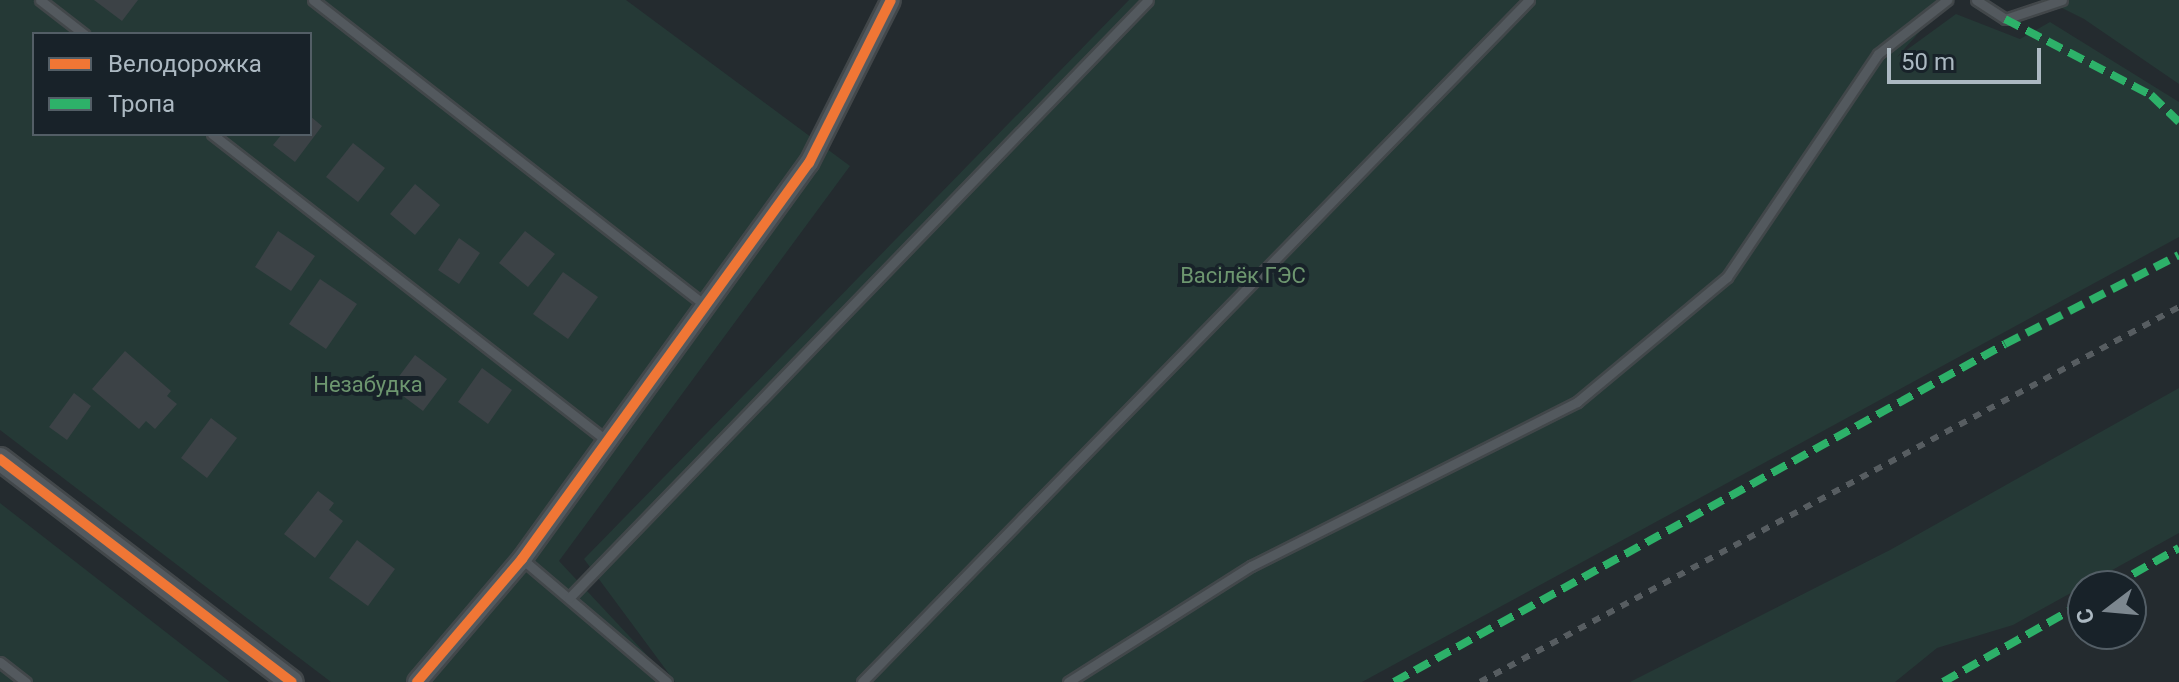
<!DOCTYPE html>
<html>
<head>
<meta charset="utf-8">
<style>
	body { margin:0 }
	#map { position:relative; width:2179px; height:682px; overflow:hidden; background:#242b2f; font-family:Roboto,sans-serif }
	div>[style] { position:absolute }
	.green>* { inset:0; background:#253936 }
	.building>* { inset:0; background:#3c4246 }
	.roads { filter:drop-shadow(2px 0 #42474a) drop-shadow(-2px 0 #42474a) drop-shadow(0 2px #42474a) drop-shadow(0 -2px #42474a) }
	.service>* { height:9px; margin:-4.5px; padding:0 4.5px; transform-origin:4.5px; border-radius:4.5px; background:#53595e }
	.minor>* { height:18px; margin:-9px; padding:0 9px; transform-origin:9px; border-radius:9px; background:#53595e }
	.tertiary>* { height:22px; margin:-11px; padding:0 11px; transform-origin:11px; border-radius:11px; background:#53595e }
	.rail>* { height:6px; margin-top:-3px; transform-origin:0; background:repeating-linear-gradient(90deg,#575d61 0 8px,transparent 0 16px) }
	.quiet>* { height:8px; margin-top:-4px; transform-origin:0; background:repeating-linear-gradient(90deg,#2db169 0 16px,transparent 0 24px) }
	.cycleway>* { height:10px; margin:-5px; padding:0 5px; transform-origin:5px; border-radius:5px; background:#f07635 }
	span { translate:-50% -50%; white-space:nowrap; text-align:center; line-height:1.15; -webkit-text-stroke:8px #182229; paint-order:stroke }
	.park-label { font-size:22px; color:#6d966f }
	.legend { position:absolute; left:32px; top:32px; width:280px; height:104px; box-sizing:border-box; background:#182229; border:2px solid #535e66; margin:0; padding:10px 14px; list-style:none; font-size:24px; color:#acb9c2 }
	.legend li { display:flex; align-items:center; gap:16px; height:40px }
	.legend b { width:40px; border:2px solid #535e66 }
	.north { position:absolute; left:2067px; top:570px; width:80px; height:80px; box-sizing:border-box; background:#182229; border:2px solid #535e66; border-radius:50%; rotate:254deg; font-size:22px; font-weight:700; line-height:32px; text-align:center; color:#acb9c2 }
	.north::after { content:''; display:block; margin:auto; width:28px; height:36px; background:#7c878f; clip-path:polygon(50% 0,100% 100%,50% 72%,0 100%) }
	.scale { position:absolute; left:1887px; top:48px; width:154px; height:36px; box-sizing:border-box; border:4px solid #acb9c2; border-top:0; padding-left:10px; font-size:24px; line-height:28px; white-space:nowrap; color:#acb9c2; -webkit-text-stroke:6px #182229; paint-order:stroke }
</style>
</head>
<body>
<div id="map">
	<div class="green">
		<div style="clip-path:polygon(evenodd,0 0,626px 0,850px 166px,559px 561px,672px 682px,331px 682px,0 430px,0 0,34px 34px,310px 34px,310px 134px,34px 134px,34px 34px)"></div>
		<div style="clip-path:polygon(1129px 0,1948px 0,1897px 57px,1956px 14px,2020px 39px,2050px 22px,2179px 102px,2179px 237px,1362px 682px,675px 682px,584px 559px)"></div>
		<div style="clip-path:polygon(2046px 0,2179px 0,2179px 84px,2084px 19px)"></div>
		<div style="clip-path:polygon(2179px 388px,2179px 533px,2013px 625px,1937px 648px,1895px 682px,1630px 682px,1890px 550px)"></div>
		<div style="clip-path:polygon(0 503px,230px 682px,0 682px)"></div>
	</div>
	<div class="building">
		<div style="clip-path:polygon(94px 0,138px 0,122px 21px)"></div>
		<div style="clip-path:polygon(310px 116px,322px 126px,295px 162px,273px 145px,282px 134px,310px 134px)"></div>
		<div style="clip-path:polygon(353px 143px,385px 168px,358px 202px,326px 177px)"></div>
		<div style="clip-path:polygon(415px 184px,440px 205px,415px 235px,390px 214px)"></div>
		<div style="clip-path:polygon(278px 231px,315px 256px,291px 291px,255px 267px)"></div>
		<div style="clip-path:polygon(525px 231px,555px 254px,528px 287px,499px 263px)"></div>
		<div style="clip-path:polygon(459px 238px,480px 253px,459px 284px,438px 270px)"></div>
		<div style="clip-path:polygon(563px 272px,598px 297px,568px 339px,533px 314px)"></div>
		<div style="clip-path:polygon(320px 279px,357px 304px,326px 349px,289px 324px)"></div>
		<div style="clip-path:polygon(125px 351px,171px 391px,167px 396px,177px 404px,155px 429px,146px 421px,139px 429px,92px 389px)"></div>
		<div style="clip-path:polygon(415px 355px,447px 379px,423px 411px,391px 387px)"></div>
		<div style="clip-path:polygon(482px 368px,512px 390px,488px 424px,458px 402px)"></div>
		<div style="clip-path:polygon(74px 393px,91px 406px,67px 440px,49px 427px)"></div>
		<div style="clip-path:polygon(211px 418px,237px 438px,207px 478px,181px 458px)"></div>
		<div style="clip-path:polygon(318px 491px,334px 503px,329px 510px,343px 521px,315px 558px,284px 534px)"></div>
		<div style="clip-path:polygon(357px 540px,395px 569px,368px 606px,329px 578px)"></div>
	</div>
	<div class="roads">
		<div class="service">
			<div style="left:40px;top:0;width:56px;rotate:37.7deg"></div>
			<div style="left:313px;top:0;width:497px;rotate:37.9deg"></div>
			<div style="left:1976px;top:0;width:35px;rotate:33deg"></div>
			<div style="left:2005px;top:19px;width:60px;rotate:-18.4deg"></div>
			<div style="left:212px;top:134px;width:500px;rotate:37.85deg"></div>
			<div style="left:522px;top:559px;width:190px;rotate:40.3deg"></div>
			<div style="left:569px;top:598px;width:832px;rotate:-45.92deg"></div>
			<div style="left:0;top:662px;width:33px;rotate:38deg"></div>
			<div style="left:862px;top:682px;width:954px;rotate:-45.64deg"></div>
			<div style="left:1068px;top:682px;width:217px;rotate:-32.4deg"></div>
			<div style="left:1251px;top:566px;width:365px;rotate:-26.7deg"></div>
			<div style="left:1577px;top:402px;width:195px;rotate:-39.8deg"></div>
			<div style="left:1727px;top:277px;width:269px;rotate:-55.9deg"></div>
			<div style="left:1878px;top:54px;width:88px;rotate:-38deg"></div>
		</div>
		<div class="minor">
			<div style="left:417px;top:682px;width:162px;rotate:-49.5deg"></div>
			<div style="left:522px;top:559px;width:489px;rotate:-54.1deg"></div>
			<div style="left:809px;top:163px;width:182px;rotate:-63.3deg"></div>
		</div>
		<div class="tertiary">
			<div style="left:0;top:459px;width:367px;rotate:37.4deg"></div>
		</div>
	</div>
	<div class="rail">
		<div style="left:1480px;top:682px;width:793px;rotate:-28.21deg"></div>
	</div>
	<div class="quiet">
		<div style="left:2005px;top:19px;width:165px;rotate:27.5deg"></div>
		<div style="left:2151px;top:95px;width:39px;rotate:44deg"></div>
		<div style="left:2112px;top:586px;width:77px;rotate:-29.6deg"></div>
		<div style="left:1394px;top:682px;width:698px;rotate:-28.95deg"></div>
		<div style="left:2005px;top:344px;width:195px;rotate:-27.1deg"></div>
		<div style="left:1943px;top:682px;width:161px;rotate:-29.4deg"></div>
	</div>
	<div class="cycleway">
		<div style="left:0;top:459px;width:367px;rotate:37.4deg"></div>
		<div style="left:417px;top:682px;width:162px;rotate:-49.5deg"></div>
		<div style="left:522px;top:559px;width:489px;rotate:-54.1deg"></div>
		<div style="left:809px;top:163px;width:182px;rotate:-63.3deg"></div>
	</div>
	<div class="park-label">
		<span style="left:1243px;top:276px">Васілёк ГЭС</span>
		<span style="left:368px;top:385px">Незабудка</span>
	</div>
	<ul class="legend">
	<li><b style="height:10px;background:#f07635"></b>Велодорожка</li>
	<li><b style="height:10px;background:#2db169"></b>Тропа</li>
	</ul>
	<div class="north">С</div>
	<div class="scale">50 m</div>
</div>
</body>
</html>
